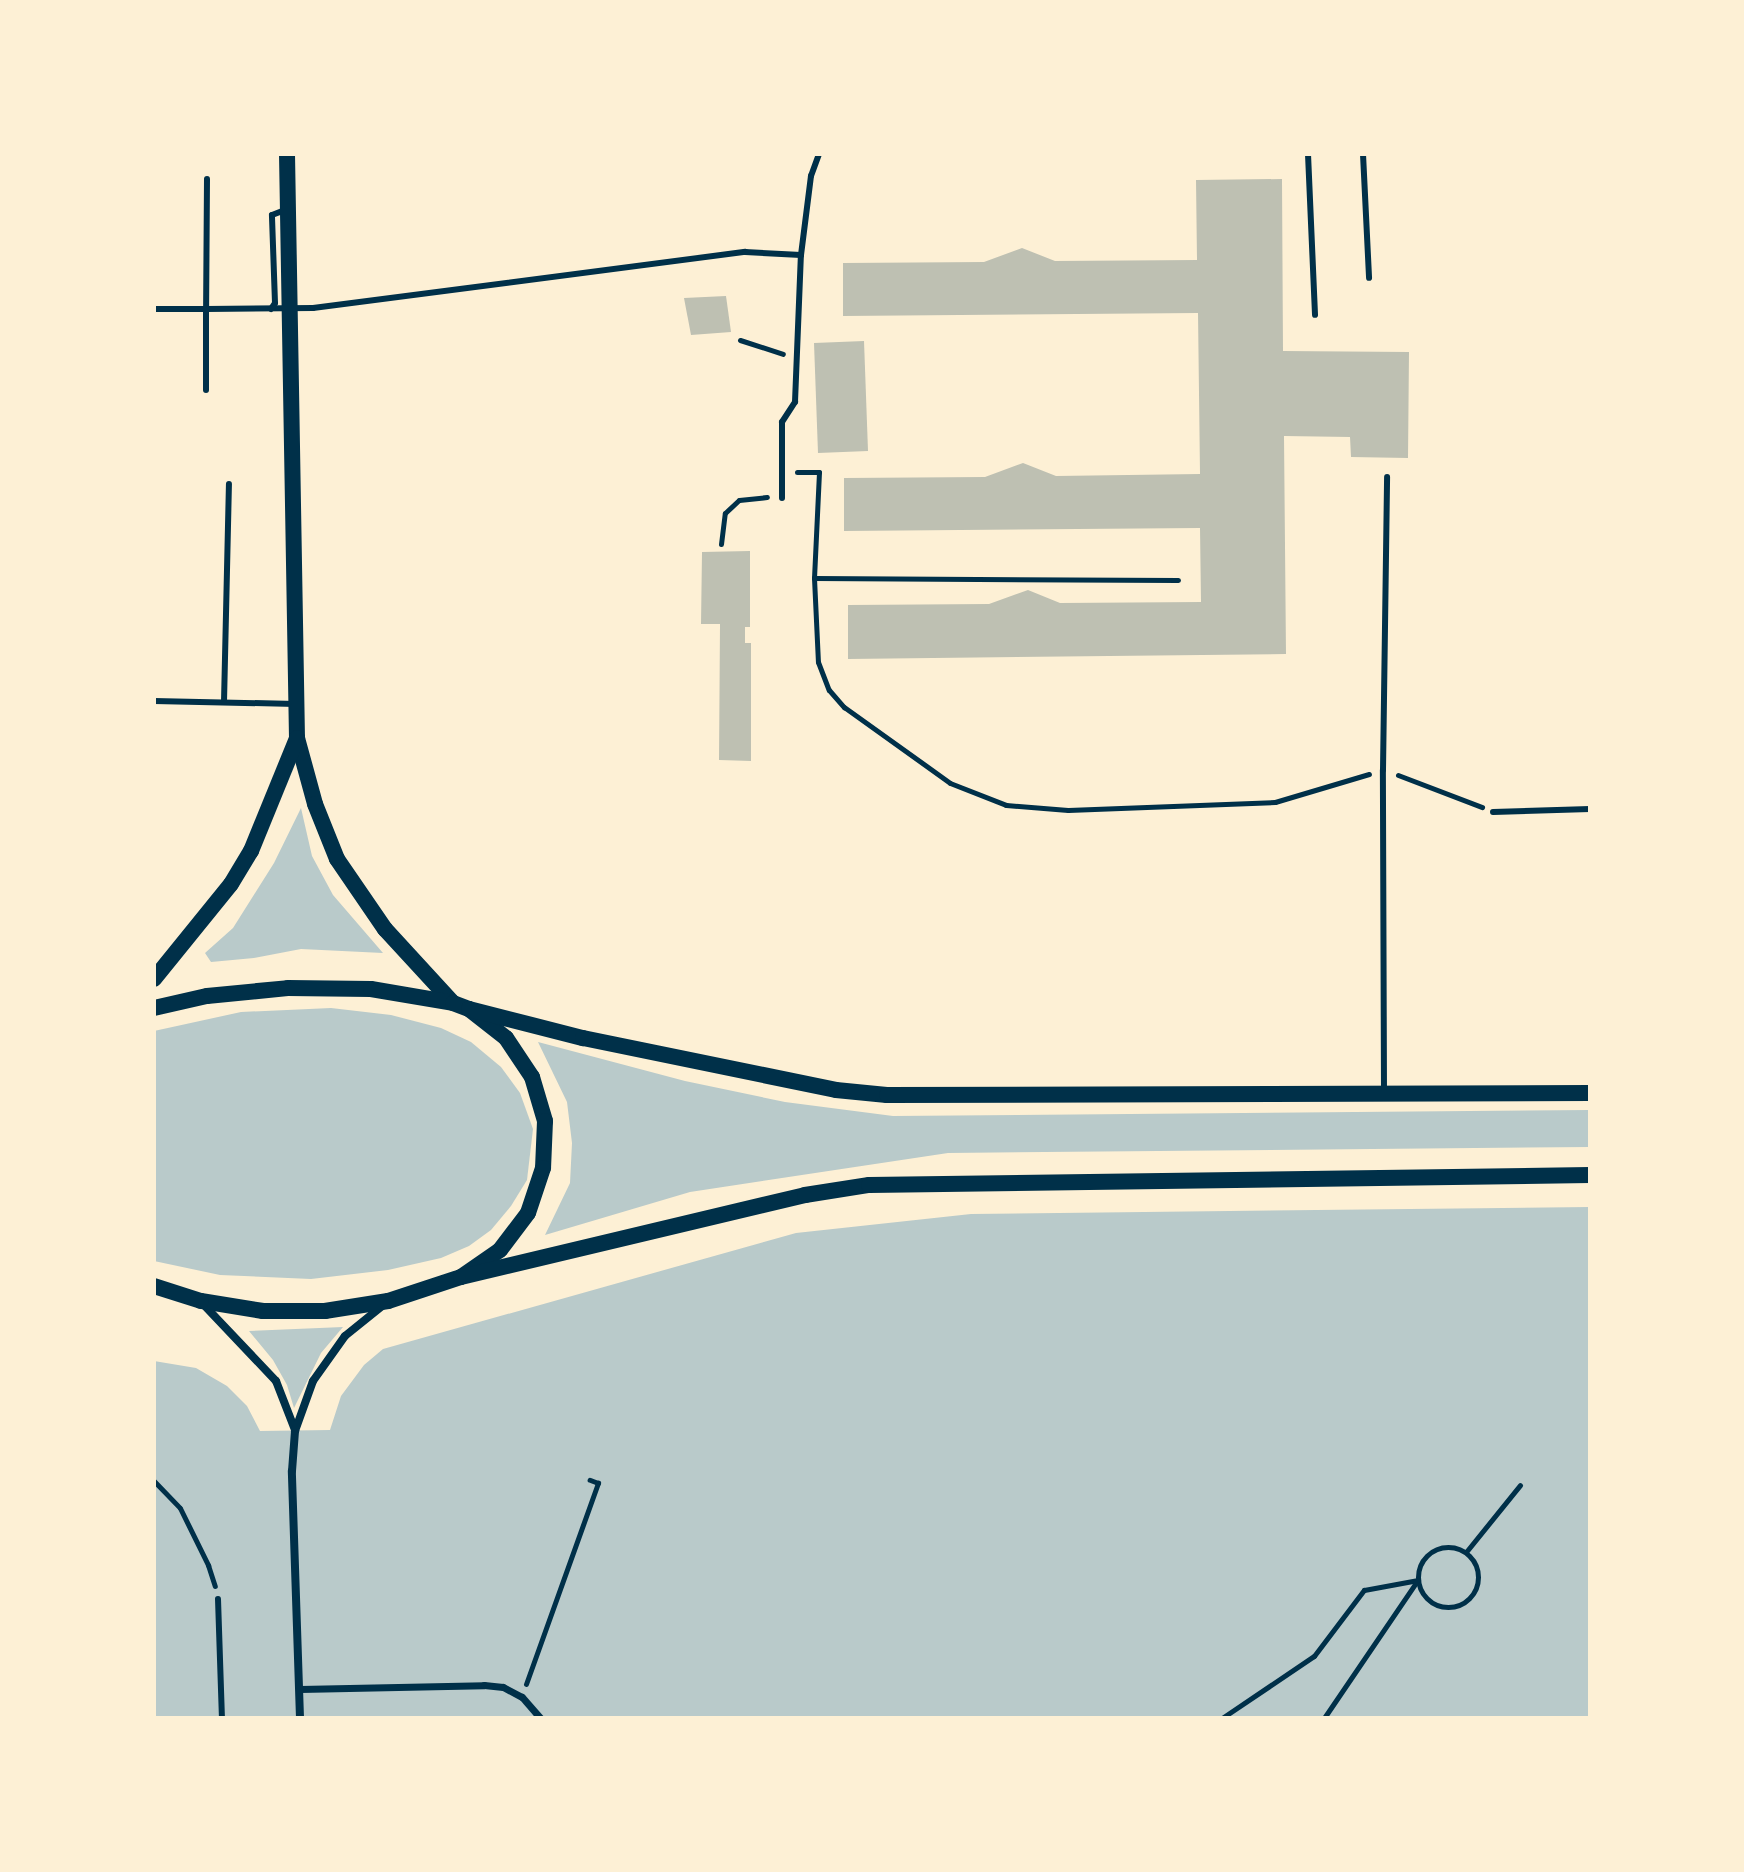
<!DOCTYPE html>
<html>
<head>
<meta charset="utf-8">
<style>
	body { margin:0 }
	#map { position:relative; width:1744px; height:1872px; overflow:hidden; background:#fdf0d5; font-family:"Titillium Web",sans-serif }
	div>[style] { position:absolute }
	.green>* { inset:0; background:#b9caca }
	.building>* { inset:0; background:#bec0b2 }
	.path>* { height:5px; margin:-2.5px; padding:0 2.5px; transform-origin:2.5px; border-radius:2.5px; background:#003049 }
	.path>.ring { margin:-2.5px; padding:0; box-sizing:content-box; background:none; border:5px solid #003049; border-radius:50% }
	.service>* { height:6px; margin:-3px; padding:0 3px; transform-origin:3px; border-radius:3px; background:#003049 }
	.pedestrian>* { height:7px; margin:-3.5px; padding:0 3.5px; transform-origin:3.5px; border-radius:3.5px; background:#003049 }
	.minor>* { height:8px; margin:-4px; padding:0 4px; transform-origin:4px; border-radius:4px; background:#003049 }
	.secondary>* { height:16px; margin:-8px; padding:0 8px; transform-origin:8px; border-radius:8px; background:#003049 }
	span { translate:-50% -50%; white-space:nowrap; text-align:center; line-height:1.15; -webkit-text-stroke:8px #fdf0d5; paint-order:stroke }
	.frame { position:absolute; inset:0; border:156px solid #fdf0d5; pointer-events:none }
</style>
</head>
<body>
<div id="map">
	<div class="green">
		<div style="clip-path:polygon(301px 808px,312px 856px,333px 895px,383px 953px,301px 949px,254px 958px,211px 962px,205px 953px,233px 928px,274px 863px)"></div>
		<div style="clip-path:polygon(331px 1008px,391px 1015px,441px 1028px,471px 1042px,501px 1067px,520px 1093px,533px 1129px,527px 1180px,511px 1206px,491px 1230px,469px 1246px,441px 1258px,388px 1270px,311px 1279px,220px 1275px,154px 1261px,154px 1031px,241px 1012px)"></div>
		<div style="clip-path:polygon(538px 1042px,685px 1081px,785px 1102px,893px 1116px,1590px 1110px,1590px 1147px,948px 1153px,690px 1192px,545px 1235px,570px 1183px,572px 1143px,567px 1102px)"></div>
		<div style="clip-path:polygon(1590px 1207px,1590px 1718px,154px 1718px,154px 1361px,196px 1368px,227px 1386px,247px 1406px,260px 1431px,330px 1430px,341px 1396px,364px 1365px,383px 1349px,796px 1233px,971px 1214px)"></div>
		<div style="clip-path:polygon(343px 1327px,321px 1353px,294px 1408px,287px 1385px,273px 1360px,249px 1331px)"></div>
	</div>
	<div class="building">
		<div style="clip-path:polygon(1282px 179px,1283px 351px,1409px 352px,1408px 458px,1351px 457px,1350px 437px,1284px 436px,1286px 654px,848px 659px,848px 605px,989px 604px,1028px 590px,1060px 603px,1201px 602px,1200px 528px,844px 531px,844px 478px,985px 477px,1023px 463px,1056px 476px,1200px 474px,1198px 313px,843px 316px,843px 263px,984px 262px,1022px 248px,1055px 261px,1197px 260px,1196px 180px)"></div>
		<div style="clip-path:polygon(726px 296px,731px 332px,691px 335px,684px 298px)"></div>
		<div style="clip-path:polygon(864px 341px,868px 451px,818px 453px,814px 343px)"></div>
		<div style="clip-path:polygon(750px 551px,750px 627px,745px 627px,745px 643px,751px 643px,751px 761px,719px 760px,720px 624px,701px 624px,702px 552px)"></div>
	</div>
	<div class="path">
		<div style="left:740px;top:340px;width:45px;rotate:18deg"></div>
		<div style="left:797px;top:472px;width:22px"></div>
		<div style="left:819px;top:472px;width:106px;rotate:92.7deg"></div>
		<div style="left:721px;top:544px;width:31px;rotate:-83deg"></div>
		<div style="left:725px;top:513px;width:19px;rotate:-43deg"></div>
		<div style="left:739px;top:500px;width:28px;rotate:-6deg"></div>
		<div style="left:1178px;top:580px;width:364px;rotate:-179.7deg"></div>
		<div style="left:814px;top:578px;width:84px;rotate:87.3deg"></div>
		<div style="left:818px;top:662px;width:30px;rotate:69deg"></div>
		<div style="left:829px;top:690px;width:23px;rotate:49deg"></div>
		<div style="left:844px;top:707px;width:130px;rotate:35.6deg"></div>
		<div style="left:950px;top:783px;width:60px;rotate:21.4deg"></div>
		<div style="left:1006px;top:805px;width:62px;rotate:4.6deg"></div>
		<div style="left:1068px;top:810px;width:207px;rotate:-2.2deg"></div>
		<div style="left:1275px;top:802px;width:98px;rotate:-16.6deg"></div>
		<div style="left:1398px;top:775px;width:90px;rotate:20.9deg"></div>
		<div style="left:154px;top:1481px;width:37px;rotate:46deg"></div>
		<div style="left:180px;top:1508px;width:64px;rotate:63.8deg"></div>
		<div style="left:208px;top:1565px;width:22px;rotate:72deg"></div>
		<div class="ring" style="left:1418px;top:1547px;width:55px;height:55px"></div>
		<div style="left:1466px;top:1552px;width:86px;rotate:-51.1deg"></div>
		<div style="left:526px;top:1684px;width:214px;rotate:-70.3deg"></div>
		<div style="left:598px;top:1483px;width:9px;rotate:-159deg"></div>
		<div style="left:1222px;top:1718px;width:111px;rotate:-34deg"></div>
		<div style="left:1314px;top:1656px;width:83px;rotate:-52.9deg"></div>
		<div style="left:1364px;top:1590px;width:55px;rotate:-10.5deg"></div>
		<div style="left:1324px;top:1718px;width:166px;rotate:-55.8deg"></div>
	</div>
	<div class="service">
		<div style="left:1308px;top:154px;width:161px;rotate:87.5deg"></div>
		<div style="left:1363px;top:154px;width:124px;rotate:87.2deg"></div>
		<div style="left:207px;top:179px;width:130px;rotate:90.4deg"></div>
		<div style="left:206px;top:309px;width:107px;rotate:-0.5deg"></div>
		<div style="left:313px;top:308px;width:436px;rotate:-7.4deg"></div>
		<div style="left:745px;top:252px;width:56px;rotate:3.1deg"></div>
		<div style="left:154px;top:309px;width:52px"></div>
		<div style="left:206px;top:309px;width:81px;rotate:90deg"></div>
		<div style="left:271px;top:309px;width:7px;rotate:-56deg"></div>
		<div style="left:275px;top:303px;width:88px;rotate:-92deg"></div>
		<div style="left:272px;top:215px;width:17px;rotate:-21deg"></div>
		<div style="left:782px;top:498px;width:76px;rotate:-90deg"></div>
		<div style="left:782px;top:422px;width:24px;rotate:-57deg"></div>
		<div style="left:795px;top:402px;width:147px;rotate:-87.7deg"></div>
		<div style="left:801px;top:255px;width:80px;rotate:-82.8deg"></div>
		<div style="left:811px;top:176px;width:23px;rotate:-70deg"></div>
		<div style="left:154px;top:701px;width:142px;rotate:1.2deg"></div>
		<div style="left:224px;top:702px;width:218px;rotate:-88.7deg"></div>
		<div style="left:1493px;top:812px;width:97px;rotate:-1.8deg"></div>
		<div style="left:1384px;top:1092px;width:322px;rotate:-90.2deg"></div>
		<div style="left:1383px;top:770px;width:293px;rotate:-89.2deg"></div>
		<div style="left:218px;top:1599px;width:119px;rotate:88.1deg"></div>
	</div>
	<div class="pedestrian">
		<div style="left:300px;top:1689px;width:184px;rotate:-1.2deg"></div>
		<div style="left:484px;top:1685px;width:19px;rotate:6deg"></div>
		<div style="left:503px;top:1687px;width:21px;rotate:28deg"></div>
		<div style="left:522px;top:1697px;width:28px;rotate:49deg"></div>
	</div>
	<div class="minor">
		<div style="left:203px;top:1304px;width:106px;rotate:46.5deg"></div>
		<div style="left:276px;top:1381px;width:53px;rotate:68.8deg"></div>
		<div style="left:300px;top:1718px;width:247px;rotate:-91.9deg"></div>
		<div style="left:292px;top:1471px;width:40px;rotate:-85.7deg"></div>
		<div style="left:295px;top:1431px;width:53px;rotate:-70.2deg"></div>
		<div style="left:313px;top:1381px;width:55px;rotate:-54.6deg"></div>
		<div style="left:345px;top:1336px;width:48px;rotate:-39deg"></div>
	</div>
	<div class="secondary">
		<div style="left:287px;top:154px;width:584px;rotate:89.02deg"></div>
		<div style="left:297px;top:738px;width:68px;rotate:74.7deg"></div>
		<div style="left:315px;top:804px;width:59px;rotate:68.2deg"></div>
		<div style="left:337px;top:859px;width:85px;rotate:55.6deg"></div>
		<div style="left:385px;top:929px;width:100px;rotate:47.4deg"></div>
		<div style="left:154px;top:979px;width:122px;rotate:-51deg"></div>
		<div style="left:231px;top:884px;width:39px;rotate:-59deg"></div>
		<div style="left:251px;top:851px;width:122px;rotate:-67.8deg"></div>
		<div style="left:154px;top:1008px;width:54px;rotate:-12.8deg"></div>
		<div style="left:207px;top:996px;width:81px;rotate:-5.6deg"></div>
		<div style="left:288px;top:988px;width:83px;rotate:0.7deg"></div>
		<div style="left:371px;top:989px;width:83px;rotate:9.7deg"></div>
		<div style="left:453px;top:1003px;width:17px;rotate:21deg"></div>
		<div style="left:469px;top:1009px;width:47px;rotate:38.1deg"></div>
		<div style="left:506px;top:1038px;width:47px;rotate:56.3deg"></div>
		<div style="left:532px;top:1077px;width:46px;rotate:73.5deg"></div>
		<div style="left:545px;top:1121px;width:47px;rotate:92.4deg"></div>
		<div style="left:543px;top:1168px;width:47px;rotate:108.4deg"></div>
		<div style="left:528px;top:1213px;width:46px;rotate:127.1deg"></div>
		<div style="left:500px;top:1250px;width:47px;rotate:145.3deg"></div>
		<div style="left:461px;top:1277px;width:77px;rotate:161.8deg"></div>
		<div style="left:388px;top:1301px;width:64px;rotate:171deg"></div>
		<div style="left:325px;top:1311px;width:62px;rotate:180deg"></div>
		<div style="left:263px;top:1311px;width:63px;rotate:-170.8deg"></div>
		<div style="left:201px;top:1301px;width:49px;rotate:-162.3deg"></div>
		<div style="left:469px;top:1009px;width:118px;rotate:14.3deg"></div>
		<div style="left:583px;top:1038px;width:258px;rotate:11.6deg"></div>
		<div style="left:836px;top:1090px;width:51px;rotate:5.6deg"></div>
		<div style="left:887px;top:1095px;width:703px;rotate:-0.16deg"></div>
		<div style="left:461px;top:1277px;width:354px;rotate:-13.4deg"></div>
		<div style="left:805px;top:1195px;width:65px;rotate:-8.9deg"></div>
		<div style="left:869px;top:1185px;width:721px;rotate:-0.79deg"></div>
	</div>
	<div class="frame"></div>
</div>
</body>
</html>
